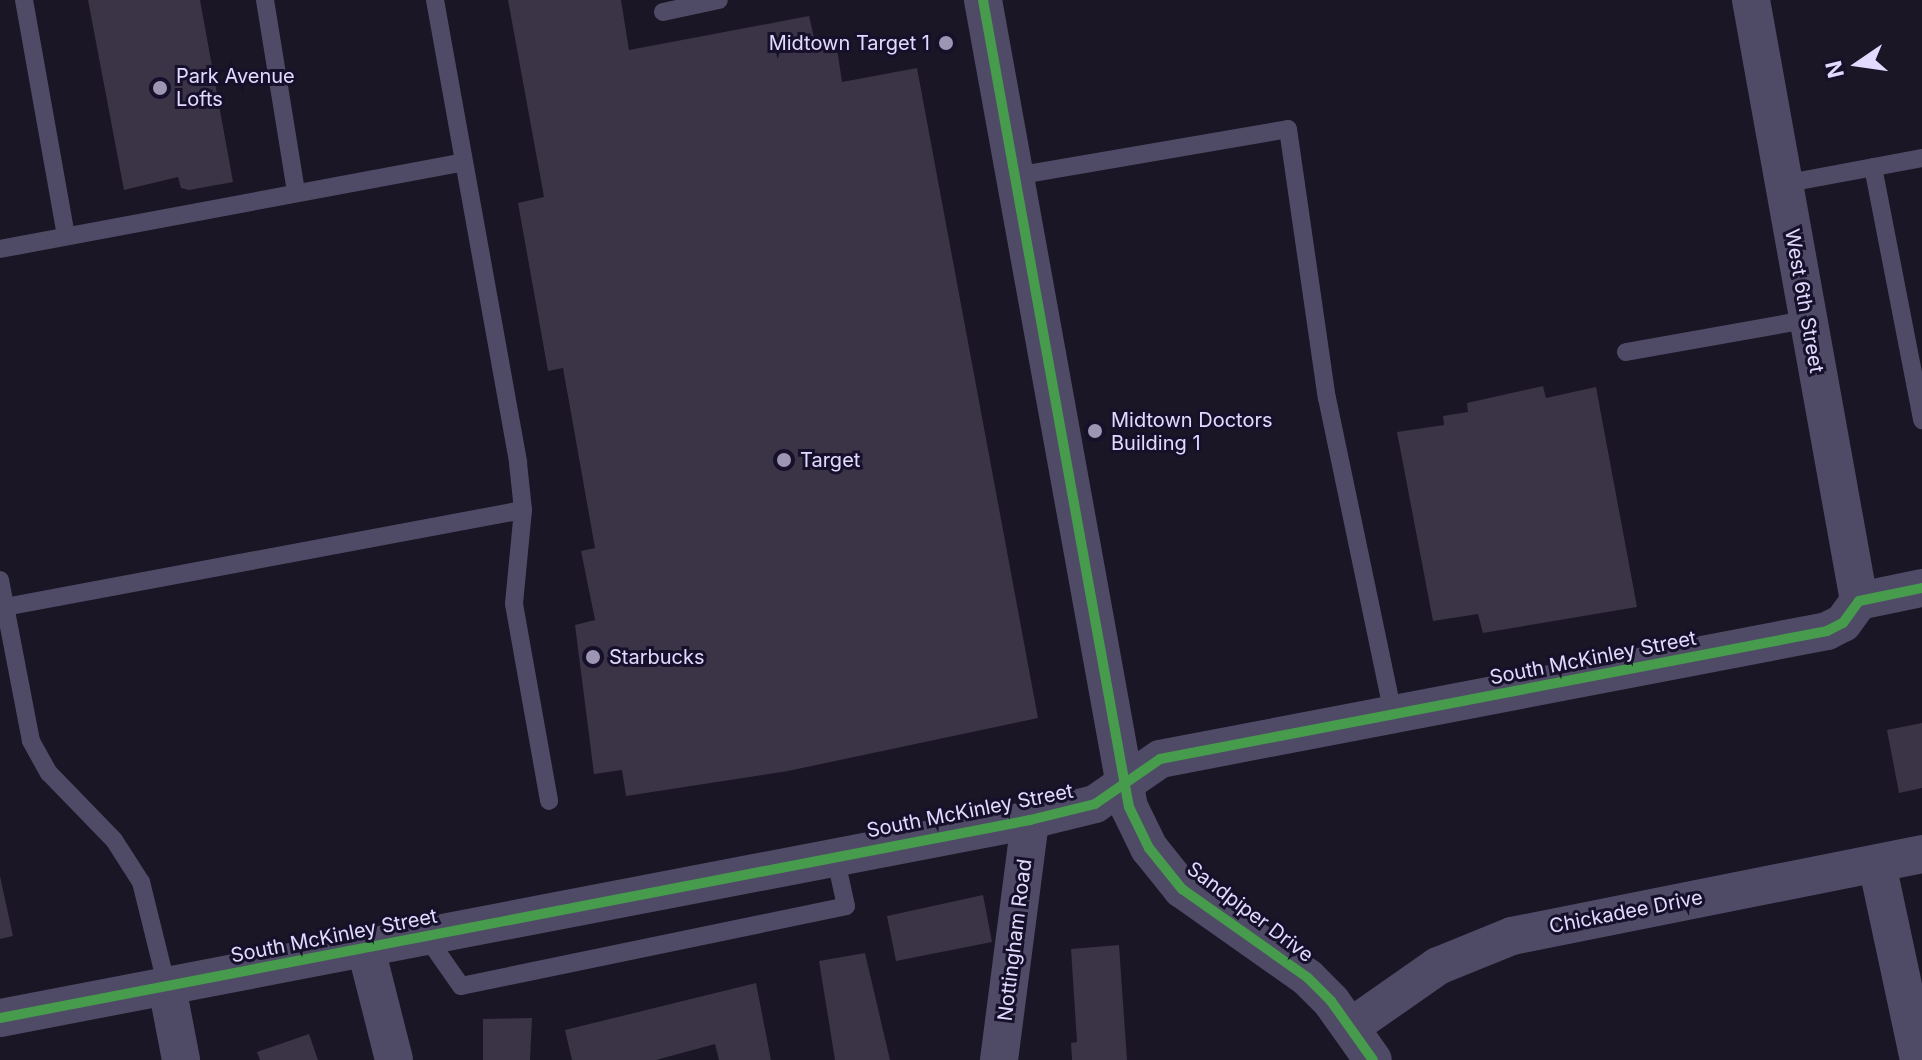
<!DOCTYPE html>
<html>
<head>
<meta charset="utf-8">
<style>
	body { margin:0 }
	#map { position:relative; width:1922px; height:1060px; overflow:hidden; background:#1a1625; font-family:Inter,sans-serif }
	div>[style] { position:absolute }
	.building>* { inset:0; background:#3a3446 }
	.lane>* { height:18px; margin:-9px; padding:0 9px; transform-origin:9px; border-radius:9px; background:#4f4b66 }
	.street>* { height:38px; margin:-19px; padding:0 19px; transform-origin:19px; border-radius:19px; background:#4f4b66 }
	.cycleway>* { height:10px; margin:-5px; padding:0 5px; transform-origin:5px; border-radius:5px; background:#469c4c }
	.dots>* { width:22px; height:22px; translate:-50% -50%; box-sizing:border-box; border:4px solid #17102b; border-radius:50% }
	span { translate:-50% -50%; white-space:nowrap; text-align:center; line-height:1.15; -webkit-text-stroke:6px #17102b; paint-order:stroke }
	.poi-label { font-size:20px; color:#e2dbff }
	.right { translate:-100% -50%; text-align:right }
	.left { translate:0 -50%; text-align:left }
	.street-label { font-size:20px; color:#e2dbff }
	.north { position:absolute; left:1818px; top:24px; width:80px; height:80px; -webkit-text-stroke:6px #17102b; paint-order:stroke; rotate:257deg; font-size:22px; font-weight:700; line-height:32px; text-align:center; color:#e2dbff }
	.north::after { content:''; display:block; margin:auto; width:28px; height:36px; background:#e2dbff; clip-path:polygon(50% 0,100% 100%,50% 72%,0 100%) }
</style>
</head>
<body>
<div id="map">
	<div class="building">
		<div style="clip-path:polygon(88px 0,200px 0,233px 182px,189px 190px,181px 188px,178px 177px,124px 190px)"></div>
		<div style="clip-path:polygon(508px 0,621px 0,629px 50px,809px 16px,816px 46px,836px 42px,842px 82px,917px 68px,1038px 718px,788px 771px,626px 796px,622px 770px,594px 774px,575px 625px,595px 620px,581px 551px,595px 548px,563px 368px,548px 371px,518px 203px,544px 197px)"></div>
		<div style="clip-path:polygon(1543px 386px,1546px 398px,1596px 387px,1637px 607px,1483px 633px,1478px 614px,1433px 621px,1397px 432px,1444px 425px,1443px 416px,1468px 412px,1467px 403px)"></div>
		<div style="clip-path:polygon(1922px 723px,1922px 788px,1899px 793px,1887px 730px)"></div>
		<div style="clip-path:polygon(0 876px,13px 936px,0 939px)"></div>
		<div style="clip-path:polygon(983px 895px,992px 942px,896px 961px,887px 916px)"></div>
		<div style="clip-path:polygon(1119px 945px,1127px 1060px,1072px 1060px,1071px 1043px,1077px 1042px,1071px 949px)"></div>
		<div style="clip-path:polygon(865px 953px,890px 1060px,835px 1060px,819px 961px)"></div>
		<div style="clip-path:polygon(756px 983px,771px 1060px,719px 1060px,715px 1044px,656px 1060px,572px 1060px,565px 1030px)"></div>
		<div style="clip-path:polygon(532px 1018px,530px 1060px,483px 1060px,483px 1019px)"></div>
		<div style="clip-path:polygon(309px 1034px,318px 1060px,260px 1060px,257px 1052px)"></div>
	</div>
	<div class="lane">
		<div style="left:24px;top:0;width:239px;rotate:79.9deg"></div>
		<div style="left:265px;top:0;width:194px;rotate:80.8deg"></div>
		<div style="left:435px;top:0;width:470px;rotate:79.8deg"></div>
		<div style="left:518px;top:463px;width:47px;rotate:83.9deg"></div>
		<div style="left:523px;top:510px;width:94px;rotate:95.5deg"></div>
		<div style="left:514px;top:604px;width:200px;rotate:79.9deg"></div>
		<div style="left:663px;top:12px;width:57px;rotate:-12.1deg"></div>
		<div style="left:1873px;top:167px;width:258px;rotate:79deg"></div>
		<div style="left:1016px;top:176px;width:276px;rotate:-9.8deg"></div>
		<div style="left:1288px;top:129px;width:272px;rotate:81.8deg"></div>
		<div style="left:1327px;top:398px;width:323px;rotate:78.2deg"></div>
		<div style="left:1783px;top:184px;width:141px;rotate:-10.6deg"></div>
		<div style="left:0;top:249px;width:471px;rotate:-10.6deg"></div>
		<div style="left:1626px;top:352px;width:183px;rotate:-10.1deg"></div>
		<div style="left:0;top:580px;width:164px;rotate:79.1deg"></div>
		<div style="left:31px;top:741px;width:37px;rotate:61deg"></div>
		<div style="left:49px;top:773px;width:93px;rotate:45.9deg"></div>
		<div style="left:114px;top:840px;width:50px;rotate:57.3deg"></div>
		<div style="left:141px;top:882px;width:108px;rotate:76.1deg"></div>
		<div style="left:5px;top:607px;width:527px;rotate:-10.61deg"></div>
		<div style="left:426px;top:936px;width:61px;rotate:55deg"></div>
		<div style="left:461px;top:986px;width:393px;rotate:-11.7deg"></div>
		<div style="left:846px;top:906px;width:51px;rotate:-102.4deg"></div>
	</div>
	<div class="street">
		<div style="left:983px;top:0;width:820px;rotate:79.75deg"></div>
		<div style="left:1129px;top:807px;width:46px;rotate:64deg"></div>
		<div style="left:1149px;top:848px;width:53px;rotate:51.2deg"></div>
		<div style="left:1182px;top:889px;width:154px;rotate:35.2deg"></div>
		<div style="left:1308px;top:978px;width:33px;rotate:45deg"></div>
		<div style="left:1331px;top:1001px;width:72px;rotate:54.6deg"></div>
		<div style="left:1751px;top:0;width:611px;rotate:79.81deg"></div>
		<div style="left:1877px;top:864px;width:200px;rotate:77.9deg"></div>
		<div style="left:366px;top:949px;width:114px;rotate:75.8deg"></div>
		<div style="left:167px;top:987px;width:74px;rotate:79.1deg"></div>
		<div style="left:0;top:1018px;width:1049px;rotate:-10.88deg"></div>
		<div style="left:1030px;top:820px;width:67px;rotate:-13.8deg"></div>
		<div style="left:1095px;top:804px;width:79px;rotate:-34.7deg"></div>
		<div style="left:1160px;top:759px;width:679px;rotate:-10.86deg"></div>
		<div style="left:1827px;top:631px;width:18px;rotate:-27deg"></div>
		<div style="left:1843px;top:623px;width:27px;rotate:-54deg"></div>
		<div style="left:1859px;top:601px;width:64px;rotate:-11.7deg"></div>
		<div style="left:1352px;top:1026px;width:105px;rotate:-34.9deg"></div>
		<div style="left:1438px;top:966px;width:80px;rotate:-22.1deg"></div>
		<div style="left:1512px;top:936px;width:418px;rotate:-11.3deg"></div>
		<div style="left:999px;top:1060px;width:242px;rotate:-82.6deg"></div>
	</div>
	<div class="cycleway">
		<div style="left:983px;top:0;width:820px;rotate:79.75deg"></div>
		<div style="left:1129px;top:807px;width:46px;rotate:64deg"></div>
		<div style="left:1149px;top:848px;width:53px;rotate:51.2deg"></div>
		<div style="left:1182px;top:889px;width:154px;rotate:35.2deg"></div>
		<div style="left:1308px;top:978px;width:33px;rotate:45deg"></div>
		<div style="left:1331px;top:1001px;width:72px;rotate:54.6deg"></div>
		<div style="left:0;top:1018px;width:1049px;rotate:-10.88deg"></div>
		<div style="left:1030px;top:820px;width:67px;rotate:-13.8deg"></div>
		<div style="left:1095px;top:804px;width:79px;rotate:-34.7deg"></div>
		<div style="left:1160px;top:759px;width:679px;rotate:-10.86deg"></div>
		<div style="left:1827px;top:631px;width:18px;rotate:-27deg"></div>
		<div style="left:1843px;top:623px;width:27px;rotate:-54deg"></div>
		<div style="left:1859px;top:601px;width:64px;rotate:-11.7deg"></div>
	</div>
	<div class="dots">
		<div style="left:946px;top:43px;background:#9c96b3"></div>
		<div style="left:160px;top:88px;background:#9c96b3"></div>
		<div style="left:1095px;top:431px;background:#9c96b3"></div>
		<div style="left:784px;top:460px;background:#9c96b3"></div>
		<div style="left:593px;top:657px;background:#9c96b3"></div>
	</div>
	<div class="poi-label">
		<span class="right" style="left:930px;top:43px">Midtown Target 1</span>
		<span class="left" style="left:176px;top:88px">Park Avenue<br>Lofts</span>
		<span class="left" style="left:1111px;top:432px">Midtown Doctors<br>Building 1</span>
		<span class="left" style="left:800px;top:460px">Target</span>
		<span class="left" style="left:609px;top:657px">Starbucks</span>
	</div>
	<div class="street-label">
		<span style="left:1804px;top:301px;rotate:80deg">West 6th Street</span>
		<span style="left:1593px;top:658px;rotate:-11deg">South McKinley Street</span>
		<span style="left:970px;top:811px;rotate:-11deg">South McKinley Street</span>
		<span style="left:1250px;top:912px;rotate:37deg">Sandpiper Drive</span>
		<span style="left:1626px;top:912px;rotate:-11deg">Chickadee Drive</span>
		<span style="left:334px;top:936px;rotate:-11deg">South McKinley Street</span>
		<span style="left:1015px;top:940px;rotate:-83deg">Nottingham Road</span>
	</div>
	<div class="north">N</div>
</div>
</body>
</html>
